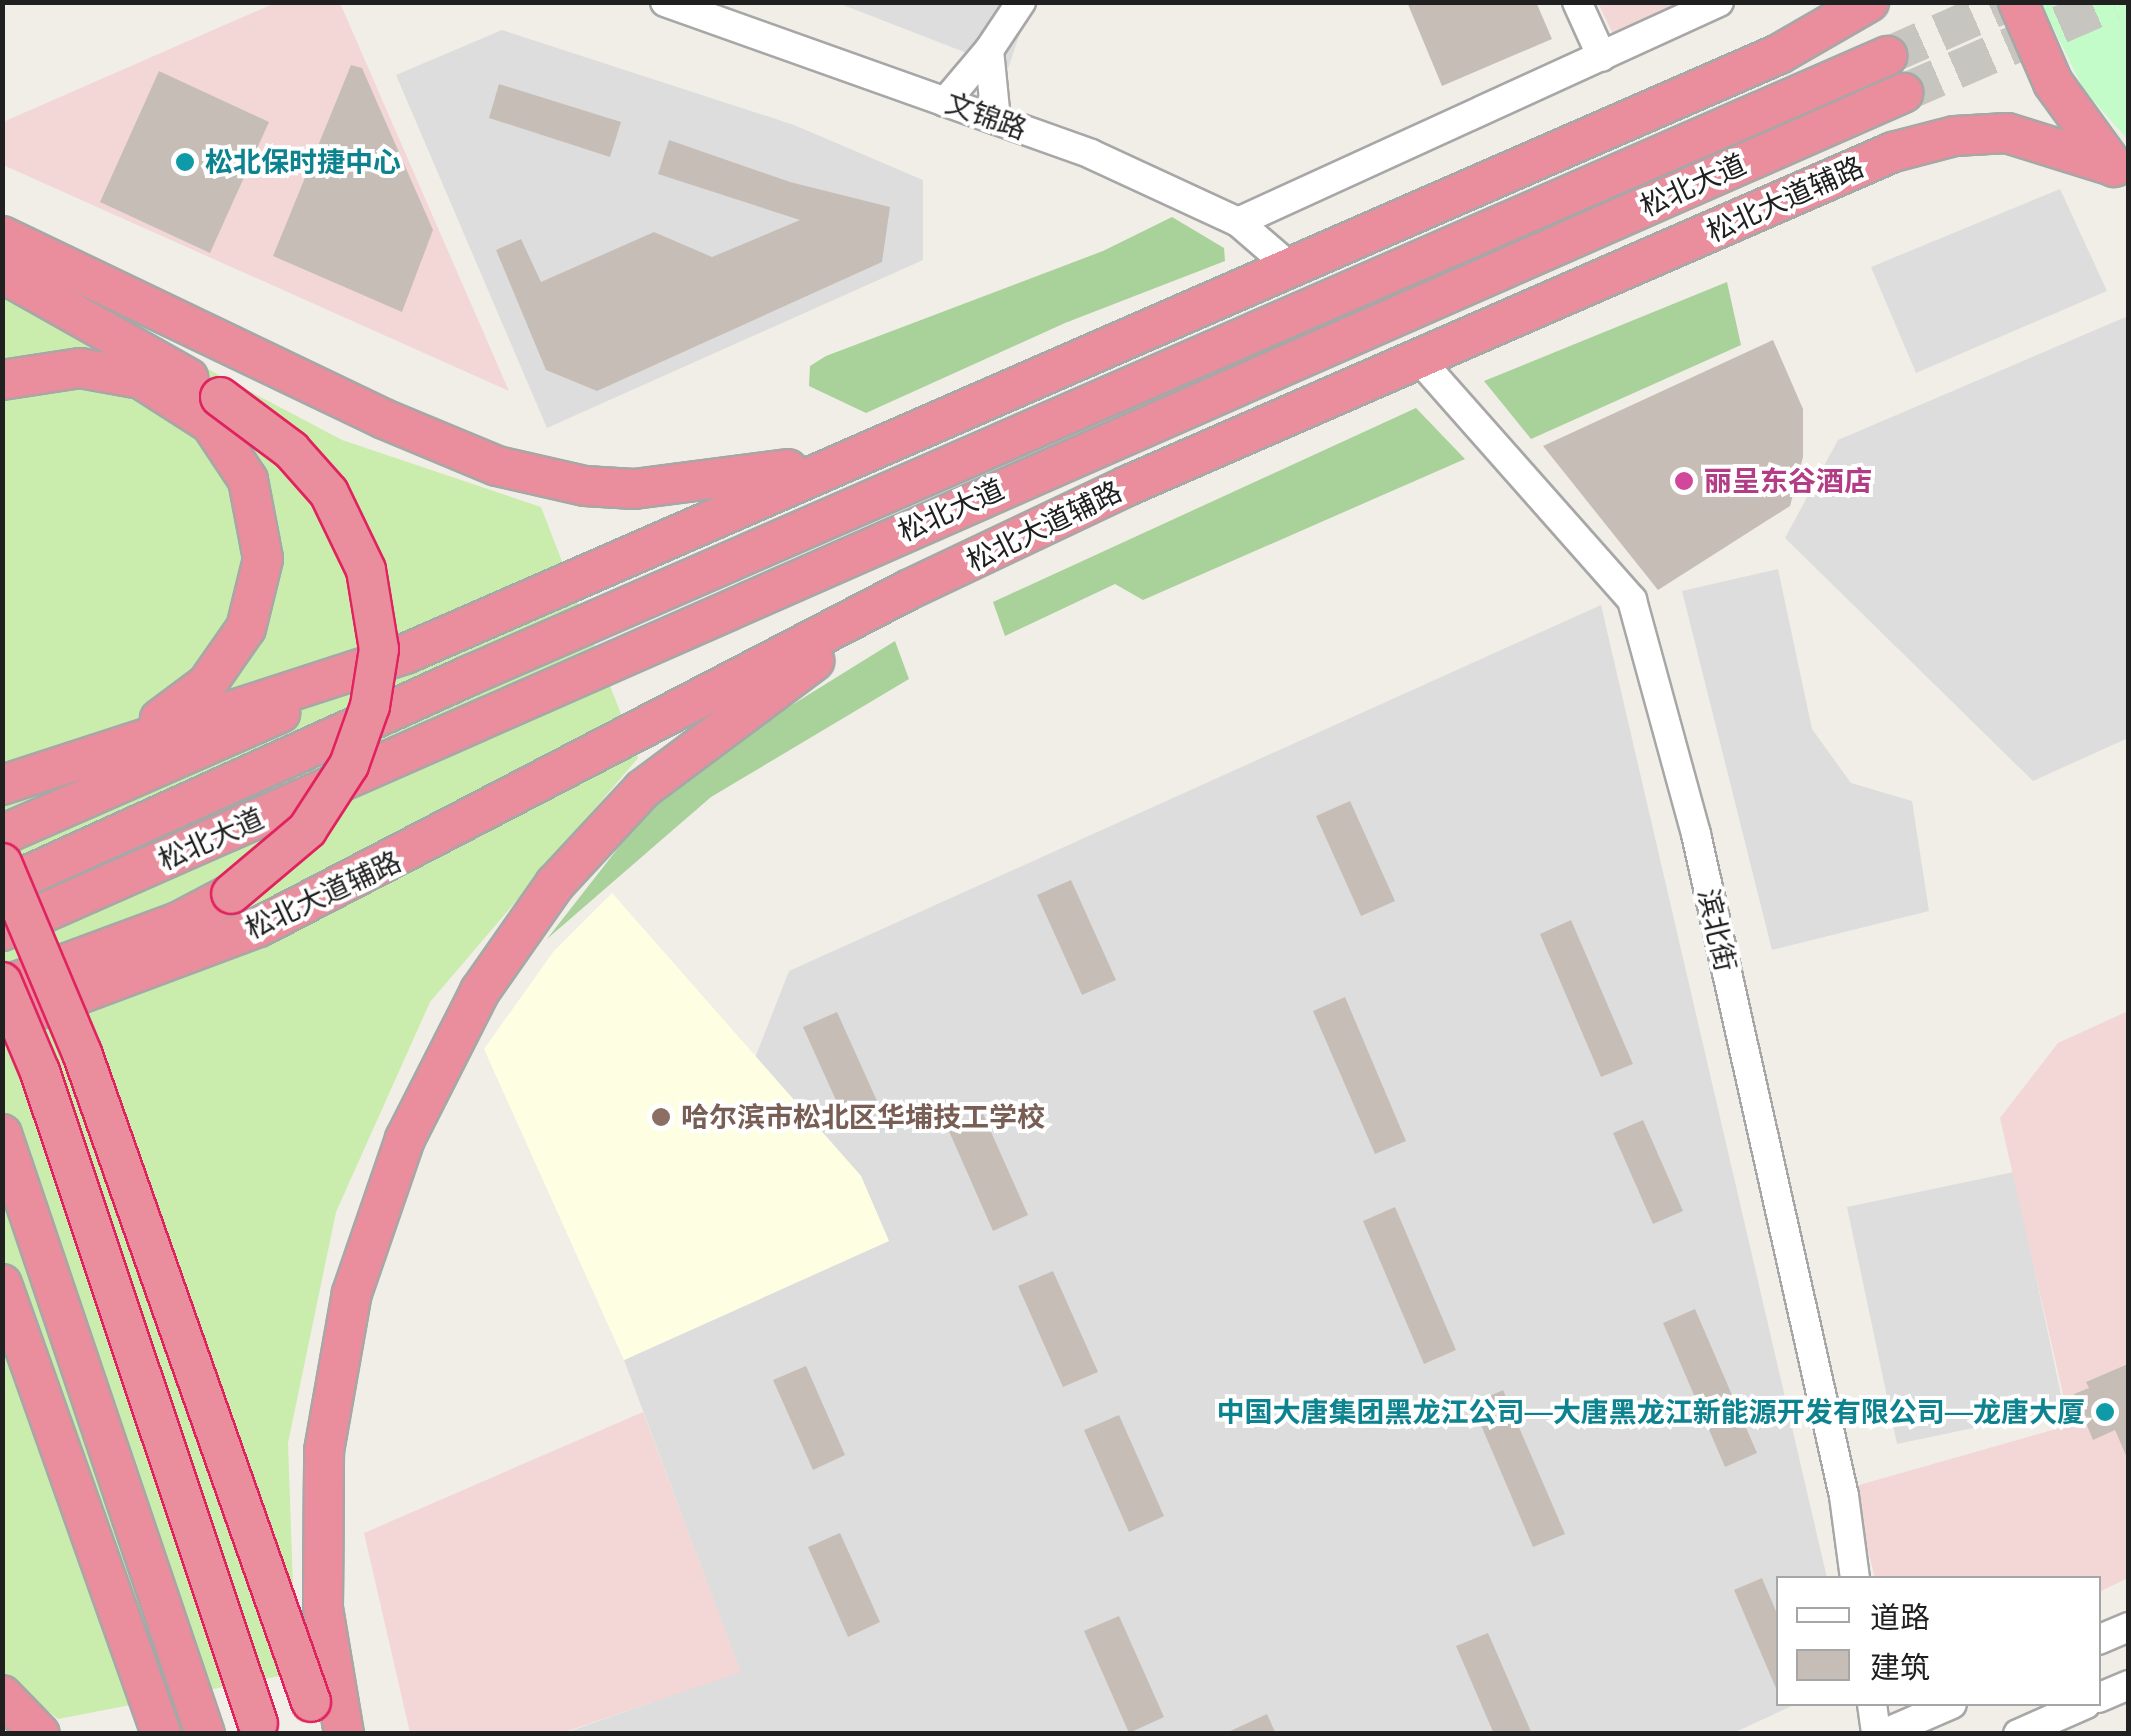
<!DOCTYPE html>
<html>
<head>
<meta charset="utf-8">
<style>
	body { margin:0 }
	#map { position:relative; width:2131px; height:1736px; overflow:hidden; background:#f1eee7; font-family:Mulish,"Noto Sans SC",sans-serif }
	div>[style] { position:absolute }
	.residential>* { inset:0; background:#dedddd }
	.commercial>* { inset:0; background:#f2d7d6 }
	.education>* { inset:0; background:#feffe2 }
	.grass>* { inset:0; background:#caecac }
	.forest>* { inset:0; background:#a9d19a }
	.park>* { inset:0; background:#c3fbc9 }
	.building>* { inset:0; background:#c6beb6 }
	.highway-tunnel>* { height:38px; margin-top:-19px; transform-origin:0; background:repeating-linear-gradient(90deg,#c7c5bf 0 38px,transparent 0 57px) }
	.roads { filter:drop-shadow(2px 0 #a7a7a7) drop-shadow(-2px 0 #a7a7a7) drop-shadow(0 2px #a7a7a7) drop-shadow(0 -2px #a7a7a7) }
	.minor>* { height:28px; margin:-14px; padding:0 14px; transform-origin:14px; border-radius:14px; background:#fff }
	.highway>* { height:38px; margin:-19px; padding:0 19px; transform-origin:19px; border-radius:19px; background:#ea8d9c }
	.bridges { filter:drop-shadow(2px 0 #e12260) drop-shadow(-2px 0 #e12260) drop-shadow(0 2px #e12260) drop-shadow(0 -2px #e12260) }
	.highway-bridge>* { height:38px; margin:-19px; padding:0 19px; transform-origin:19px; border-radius:19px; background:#ea8d9c }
	.dots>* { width:28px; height:28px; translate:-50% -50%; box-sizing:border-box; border:5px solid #fff; border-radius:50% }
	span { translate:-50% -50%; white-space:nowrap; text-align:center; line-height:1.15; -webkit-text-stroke:8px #fff; paint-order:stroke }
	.street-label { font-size:28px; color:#202020 }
	.culture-label { font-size:28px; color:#0d838f; font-weight:700 }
	.left { translate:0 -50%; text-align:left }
	.right { translate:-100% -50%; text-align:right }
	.hotel-label { font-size:28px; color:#b23c85; font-weight:700 }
	.education-label { font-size:28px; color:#785e54; font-weight:700 }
	.frame { position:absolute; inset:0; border:5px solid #202020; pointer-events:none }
	.legend { position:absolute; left:1776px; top:1576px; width:325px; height:130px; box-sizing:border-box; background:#fff; border:2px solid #a6a6a6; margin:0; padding:12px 18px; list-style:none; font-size:30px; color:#202020 }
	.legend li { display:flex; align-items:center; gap:20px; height:50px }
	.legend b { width:50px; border:2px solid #a6a6a6 }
</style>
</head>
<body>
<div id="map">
	<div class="residential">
		<div style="clip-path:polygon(838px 3px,1030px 3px,1008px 69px)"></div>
		<div style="clip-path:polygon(502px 30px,794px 125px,923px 180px,923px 260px,547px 428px,396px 75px)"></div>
		<div style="clip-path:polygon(2060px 189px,2107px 291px,1916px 373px,1871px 267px)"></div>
		<div style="clip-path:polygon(2128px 316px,2128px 738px,2033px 781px,1785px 538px,1838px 440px)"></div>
		<div style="clip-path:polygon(1778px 569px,1812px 729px,1851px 783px,1912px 801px,1929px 911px,1772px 950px,1682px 591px)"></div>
		<div style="clip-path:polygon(1601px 605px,1827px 1578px,1778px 1578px,1778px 1704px,1796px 1704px,1731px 1734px,562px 1734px,740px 1671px,624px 1360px,888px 1241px,861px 1176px,755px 1058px,789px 971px)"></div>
		<div style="clip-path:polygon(2014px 1172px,2064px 1409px,1897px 1444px,1847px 1207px)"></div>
	</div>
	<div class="commercial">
		<div style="clip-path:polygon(275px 3px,340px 3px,509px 391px,3px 165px,3px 122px)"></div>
		<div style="clip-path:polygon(1598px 3px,1678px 3px,1613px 34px)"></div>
		<div style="clip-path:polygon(2128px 1011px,2128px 1578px,2099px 1592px,2098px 1578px,1875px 1578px,1852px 1487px,2070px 1425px,2000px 1118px,2058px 1043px)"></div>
		<div style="clip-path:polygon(643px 1412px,741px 1672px,562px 1733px,410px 1733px,364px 1533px)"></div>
	</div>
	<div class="education">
		<div style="clip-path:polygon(612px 893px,861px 1176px,889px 1241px,624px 1360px,484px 1049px,554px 951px)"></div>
	</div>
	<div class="grass">
		<div style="clip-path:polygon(2px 260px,342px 440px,541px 507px,638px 758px,430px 1002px,336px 1212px,288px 1443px,296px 1673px,58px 1719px,2px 1673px)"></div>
	</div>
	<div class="forest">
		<div style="clip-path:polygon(1172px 217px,1224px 248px,1225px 261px,1065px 323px,866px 413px,809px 386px,810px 366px,826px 356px,1103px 251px)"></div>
		<div style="clip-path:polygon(1727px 282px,1741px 345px,1531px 439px,1484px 381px)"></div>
		<div style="clip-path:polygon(1416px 408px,1465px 459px,1143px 600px,1115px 584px,1005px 636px,993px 602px)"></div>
		<div style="clip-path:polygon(895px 641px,909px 679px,711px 797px,547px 939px,654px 802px,711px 755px)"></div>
	</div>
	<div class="park">
		<div style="clip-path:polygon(2041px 3px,2128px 3px,2128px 140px,2084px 90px)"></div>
	</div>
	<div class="building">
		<div style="clip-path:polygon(1407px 2px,1536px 2px,1552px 39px,1442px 86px)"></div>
		<div style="clip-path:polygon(351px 65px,362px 68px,433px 230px,402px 312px,273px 256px)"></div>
		<div style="clip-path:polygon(159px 71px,269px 122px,210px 253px,100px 202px)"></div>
		<div style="clip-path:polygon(499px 84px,621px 122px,610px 157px,489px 118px)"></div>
		<div style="clip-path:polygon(669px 140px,790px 182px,890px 207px,882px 262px,597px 391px,546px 370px,496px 250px,521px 239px,541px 282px,654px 232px,712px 257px,800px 220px,658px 174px)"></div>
		<div style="clip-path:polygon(1773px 340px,1803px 409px,1803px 457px,1790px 506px,1658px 590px,1543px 446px)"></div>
		<div style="clip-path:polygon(1350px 801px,1395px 901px,1361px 916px,1316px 816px)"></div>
		<div style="clip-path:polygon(1071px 880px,1116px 980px,1082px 995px,1037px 895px)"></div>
		<div style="clip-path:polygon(1571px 920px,1633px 1064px,1601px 1077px,1540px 934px)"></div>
		<div style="clip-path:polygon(1345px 997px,1406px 1141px,1375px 1154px,1313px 1011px)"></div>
		<div style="clip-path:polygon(837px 1012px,882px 1112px,848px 1127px,803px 1027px)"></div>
		<div style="clip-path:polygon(983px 1114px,1028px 1215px,993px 1231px,948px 1129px)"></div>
		<div style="clip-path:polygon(1643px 1120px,1683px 1211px,1653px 1224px,1613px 1133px)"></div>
		<div style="clip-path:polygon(1395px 1207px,1456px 1350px,1424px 1364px,1363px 1221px)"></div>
		<div style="clip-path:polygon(1053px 1271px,1098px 1372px,1063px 1387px,1018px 1286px)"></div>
		<div style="clip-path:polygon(1695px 1309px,1757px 1453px,1725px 1467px,1663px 1323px)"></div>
		<div style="clip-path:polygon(2128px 1364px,2128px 1460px,2115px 1430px,2093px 1440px,2074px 1394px,2089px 1388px,2086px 1382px)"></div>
		<div style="clip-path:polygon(806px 1366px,845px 1455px,813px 1470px,773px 1380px)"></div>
		<div style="clip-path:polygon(1503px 1390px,1565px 1534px,1533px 1547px,1472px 1404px)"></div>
		<div style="clip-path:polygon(1119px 1415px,1164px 1516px,1129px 1532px,1084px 1430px)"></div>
		<div style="clip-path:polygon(840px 1533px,880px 1622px,848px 1637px,808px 1547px)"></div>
		<div style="clip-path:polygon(1762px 1578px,1778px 1616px,1778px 1693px,1734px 1590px)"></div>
		<div style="clip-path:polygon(1119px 1616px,1164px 1717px,1129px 1733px,1084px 1631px)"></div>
		<div style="clip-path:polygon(1488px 1633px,1532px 1734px,1494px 1734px,1456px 1646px)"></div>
		<div style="clip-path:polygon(1267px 1714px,1276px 1734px,1224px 1734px)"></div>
	</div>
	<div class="highway-tunnel">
		<div style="left:1887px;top:56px;width:133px;rotate:-23.9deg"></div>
		<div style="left:1903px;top:93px;width:228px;rotate:-23.5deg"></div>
	</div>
	<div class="roads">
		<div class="minor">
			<div style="left:665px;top:2px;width:452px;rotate:19.6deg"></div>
			<div style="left:1091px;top:154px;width:162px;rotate:24.8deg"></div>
			<div style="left:1238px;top:222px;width:66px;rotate:40.7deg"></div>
			<div style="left:1577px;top:2px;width:60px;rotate:65.6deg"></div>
			<div style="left:989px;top:50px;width:58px;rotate:-56.3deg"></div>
			<div style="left:945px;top:102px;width:68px;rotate:-49.8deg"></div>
			<div style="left:989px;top:50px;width:70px;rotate:84.3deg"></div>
			<div style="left:1238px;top:222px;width:529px;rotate:-24.58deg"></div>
			<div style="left:1418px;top:358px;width:323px;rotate:48.5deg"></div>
			<div style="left:1632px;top:600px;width:243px;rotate:74.7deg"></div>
			<div style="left:1696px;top:834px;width:678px;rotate:77.4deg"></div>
			<div style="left:1844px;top:1496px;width:83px;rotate:82.4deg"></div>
			<div style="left:2098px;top:1640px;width:33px;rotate:-23deg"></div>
			<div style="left:2098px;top:1698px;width:33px;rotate:-23deg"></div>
			<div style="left:1872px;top:1704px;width:30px;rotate:82deg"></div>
			<div style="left:1883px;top:1734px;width:75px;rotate:-23.5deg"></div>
			<div style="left:2018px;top:1734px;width:74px;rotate:-23.8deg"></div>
		</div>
		<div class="highway">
			<div style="left:2018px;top:2px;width:88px;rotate:66.6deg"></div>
			<div style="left:2053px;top:83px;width:104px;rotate:54deg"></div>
			<div style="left:2px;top:236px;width:424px;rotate:25.6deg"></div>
			<div style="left:384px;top:419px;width:122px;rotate:22.6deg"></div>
			<div style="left:497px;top:466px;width:90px;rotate:12.8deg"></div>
			<div style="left:585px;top:486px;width:49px;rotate:3.5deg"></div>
			<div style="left:634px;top:489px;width:155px;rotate:-7.4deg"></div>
			<div style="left:2px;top:273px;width:214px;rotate:29.4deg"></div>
			<div style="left:2px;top:380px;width:79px;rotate:-8.7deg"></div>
			<div style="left:80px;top:368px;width:62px;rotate:10.2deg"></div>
			<div style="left:141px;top:379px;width:83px;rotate:32.7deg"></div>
			<div style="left:211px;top:424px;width:67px;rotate:56.5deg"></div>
			<div style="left:248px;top:480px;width:80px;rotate:79.2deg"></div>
			<div style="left:263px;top:559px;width:71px;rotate:103.8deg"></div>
			<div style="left:246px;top:628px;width:68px;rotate:124.9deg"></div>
			<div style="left:207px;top:684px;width:59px;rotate:143.3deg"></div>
			<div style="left:2px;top:785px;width:424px;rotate:-18deg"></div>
			<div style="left:405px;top:654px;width:1499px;rotate:-23.59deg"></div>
			<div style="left:1779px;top:54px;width:104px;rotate:-30deg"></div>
			<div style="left:2px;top:835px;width:304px;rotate:-23.7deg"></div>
			<div style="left:2px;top:887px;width:512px;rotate:-24.36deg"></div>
			<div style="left:468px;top:676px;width:1549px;rotate:-23.6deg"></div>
			<div style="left:2px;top:931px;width:2078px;rotate:-23.79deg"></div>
			<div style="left:2px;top:987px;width:188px;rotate:-20.3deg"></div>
			<div style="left:178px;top:922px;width:60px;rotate:-27.8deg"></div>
			<div style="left:2px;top:1023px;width:274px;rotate:-20.5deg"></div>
			<div style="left:259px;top:927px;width:731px;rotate:-27.44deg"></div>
			<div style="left:908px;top:590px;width:242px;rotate:-25.4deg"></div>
			<div style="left:1127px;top:486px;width:836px;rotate:-23.56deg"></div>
			<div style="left:1893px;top:152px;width:64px;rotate:-14.5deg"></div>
			<div style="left:1955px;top:136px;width:52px;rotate:-3.3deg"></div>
			<div style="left:2007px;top:133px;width:111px;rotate:17.3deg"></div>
			<div style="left:2px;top:1134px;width:633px;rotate:71.31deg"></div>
			<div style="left:2px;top:1284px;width:477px;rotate:70.5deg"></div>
			<div style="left:2px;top:1695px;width:54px;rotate:45.7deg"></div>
			<div style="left:344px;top:1734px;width:128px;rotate:-99.5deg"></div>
			<div style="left:323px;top:1608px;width:157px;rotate:-89.6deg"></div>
			<div style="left:324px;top:1451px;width:160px;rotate:-80deg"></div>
			<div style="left:352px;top:1293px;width:163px;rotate:-71deg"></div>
			<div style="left:405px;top:1139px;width:166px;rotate:-63.1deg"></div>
			<div style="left:480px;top:991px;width:131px;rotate:-55deg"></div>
			<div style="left:555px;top:884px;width:129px;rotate:-47.2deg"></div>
			<div style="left:643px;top:789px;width:214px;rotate:-36.8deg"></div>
		</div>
	</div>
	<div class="bridges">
		<div class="highway-bridge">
			<div style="left:220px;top:397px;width:89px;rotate:36.7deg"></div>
			<div style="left:291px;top:450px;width:57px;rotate:48.5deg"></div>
			<div style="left:329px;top:493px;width:85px;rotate:64.3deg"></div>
			<div style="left:366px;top:570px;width:80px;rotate:80.7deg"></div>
			<div style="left:379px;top:649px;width:58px;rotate:99deg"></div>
			<div style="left:370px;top:706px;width:63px;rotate:109.6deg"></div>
			<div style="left:349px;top:765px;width:77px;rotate:122.9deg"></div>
			<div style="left:307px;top:830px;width:99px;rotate:139.9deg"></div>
			<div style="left:2px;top:863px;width:206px;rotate:67.2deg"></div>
			<div style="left:82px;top:1053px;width:688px;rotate:70.56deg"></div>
			<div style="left:2px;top:982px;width:98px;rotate:67.1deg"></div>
			<div style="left:40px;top:1072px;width:687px;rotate:71.51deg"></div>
		</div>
	</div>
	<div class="dots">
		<div style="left:185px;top:162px;background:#0f9aa8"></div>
		<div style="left:1684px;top:481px;background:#d1479c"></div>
		<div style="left:661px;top:1117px;background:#8d6e63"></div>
		<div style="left:2105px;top:1412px;background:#0f9aa8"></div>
	</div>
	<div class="street-label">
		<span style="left:986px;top:116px;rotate:20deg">文锦路</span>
		<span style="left:1693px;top:185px;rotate:-24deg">松北大道</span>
		<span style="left:1785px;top:199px;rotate:-24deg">松北大道辅路</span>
		<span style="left:951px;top:510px;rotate:-24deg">松北大道</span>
		<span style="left:1044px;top:526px;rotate:-26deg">松北大道辅路</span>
		<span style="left:211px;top:839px;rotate:-24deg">松北大道</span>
		<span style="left:323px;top:895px;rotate:-25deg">松北大道辅路</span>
		<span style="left:1717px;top:930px;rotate:77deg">滨北街</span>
	</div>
	<div class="culture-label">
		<span class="left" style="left:205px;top:162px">松北保时捷中心</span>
		<span class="right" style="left:2085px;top:1412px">中国大唐集团黑龙江公司—大唐黑龙江新能源开发有限公司—龙唐大厦</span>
	</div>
	<div class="hotel-label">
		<span class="left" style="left:1704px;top:481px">丽呈东谷酒店</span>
	</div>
	<div class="education-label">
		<span class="left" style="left:681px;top:1117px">哈尔滨市松北区华埔技工学校</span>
	</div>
	<div class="frame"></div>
	<ul class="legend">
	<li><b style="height:12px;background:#fff"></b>道路</li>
	<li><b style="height:28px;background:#c6beb6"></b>建筑</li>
	</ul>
</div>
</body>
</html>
